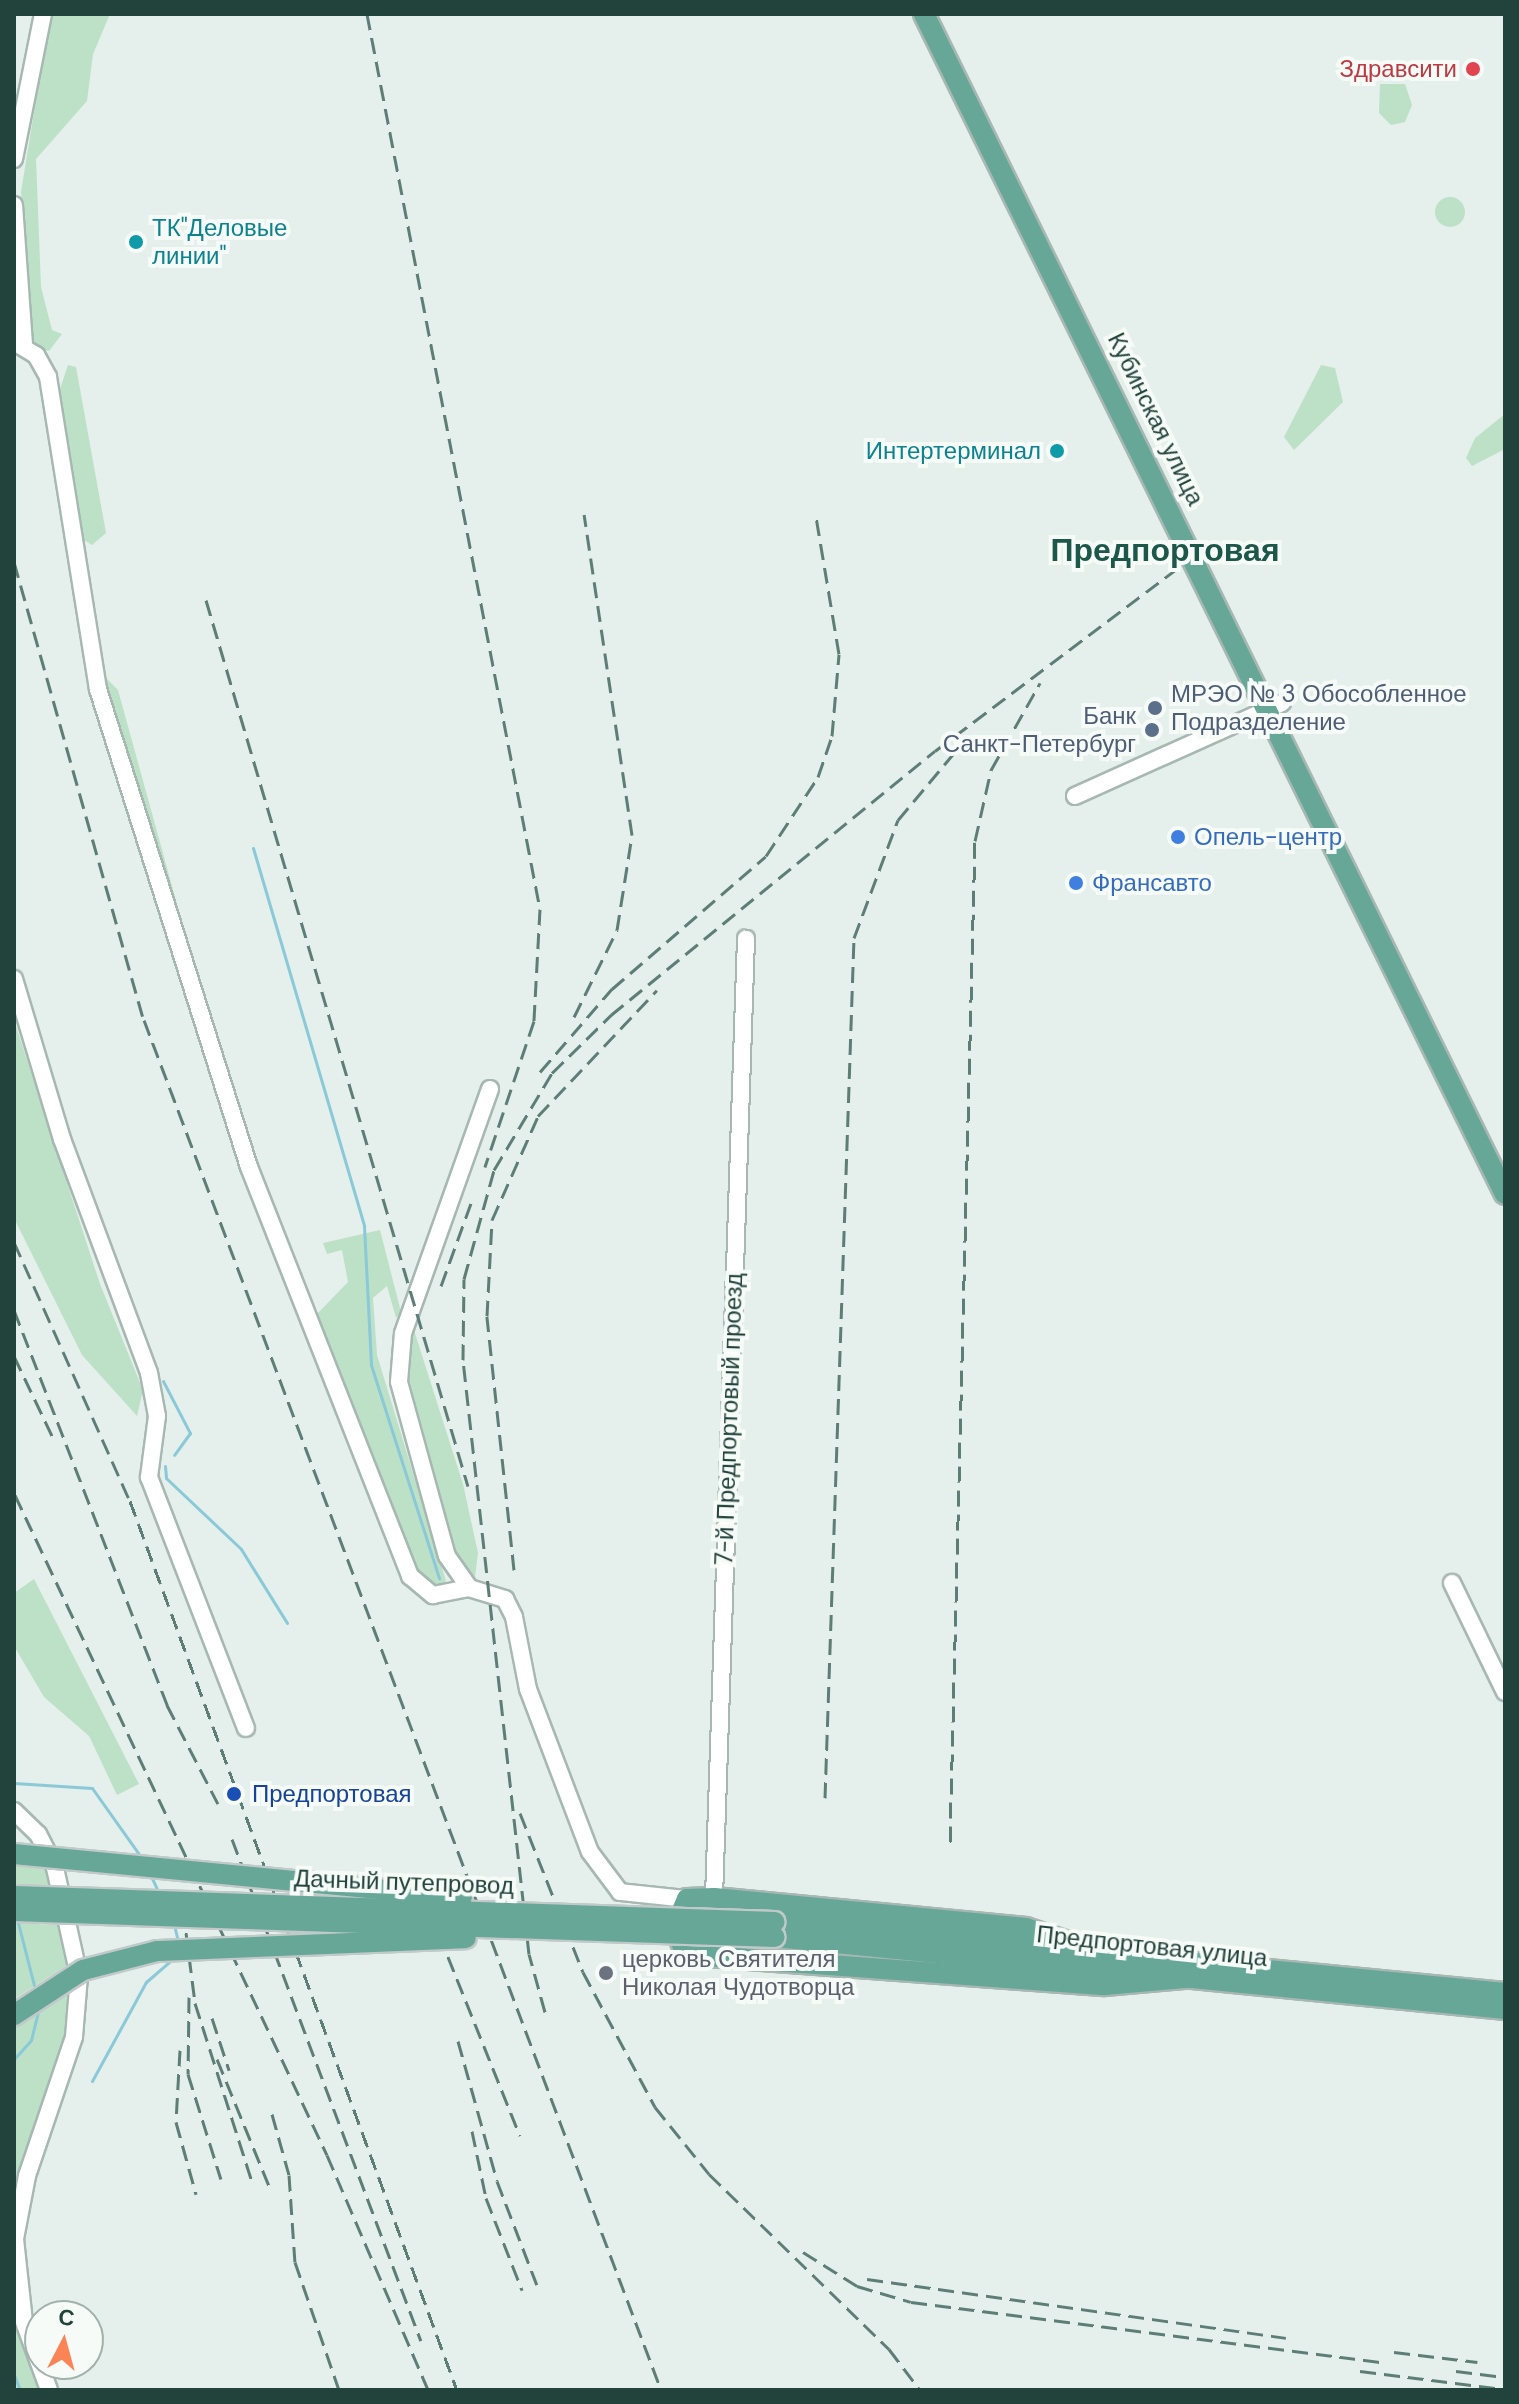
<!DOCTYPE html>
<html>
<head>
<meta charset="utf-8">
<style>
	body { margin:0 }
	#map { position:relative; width:1519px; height:2404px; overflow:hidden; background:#e5efeb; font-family:"DM Sans",sans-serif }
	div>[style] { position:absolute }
	.green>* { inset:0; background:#bde1c7 }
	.round { border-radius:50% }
	.stream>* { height:3px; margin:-1.5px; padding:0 1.5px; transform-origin:1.5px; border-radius:1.5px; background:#8ac9d7 }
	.roads { filter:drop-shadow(2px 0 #a7b8b3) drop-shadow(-2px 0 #a7b8b3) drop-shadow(0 2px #a7b8b3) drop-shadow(0 -2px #a7b8b3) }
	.minor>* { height:16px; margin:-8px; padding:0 8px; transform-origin:8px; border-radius:8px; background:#fff }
	.major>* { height:20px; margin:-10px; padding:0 10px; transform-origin:10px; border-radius:10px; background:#66a798 }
	.rail>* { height:3px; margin-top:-1.5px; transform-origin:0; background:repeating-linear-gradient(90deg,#5d7e76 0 16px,transparent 0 24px) }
	.bridges { filter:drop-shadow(2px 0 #c1cac8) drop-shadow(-2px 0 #c1cac8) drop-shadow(0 2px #c1cac8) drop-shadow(0 -2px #c1cac8) }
	.major-bridge>* { height:20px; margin:-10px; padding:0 10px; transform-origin:10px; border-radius:10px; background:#66a798 }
	.dots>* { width:22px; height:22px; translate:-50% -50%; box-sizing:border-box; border:4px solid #f6fbf8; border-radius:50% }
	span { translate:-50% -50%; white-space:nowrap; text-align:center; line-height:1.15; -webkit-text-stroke:8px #f6fbf8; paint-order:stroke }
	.health-label { font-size:24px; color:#be3a42 }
	.right { translate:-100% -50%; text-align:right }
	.culture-label { font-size:24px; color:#0d838f }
	.left { translate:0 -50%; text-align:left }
	.street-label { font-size:24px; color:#22433b }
	.service-label { font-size:24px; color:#4e5e75 }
	.shop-label { font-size:24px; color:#366cbe }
	.transit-label { font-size:24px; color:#164399 }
	.worship-label { font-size:24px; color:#5b616d }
	.district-label { font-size:32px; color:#1c574a; font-weight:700 }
	.frame { position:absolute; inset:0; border:16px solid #22433b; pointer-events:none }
	.north { position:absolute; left:24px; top:2300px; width:80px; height:80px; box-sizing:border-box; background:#f6fbf8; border:2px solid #a1b1ac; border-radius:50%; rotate:6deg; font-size:22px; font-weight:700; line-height:32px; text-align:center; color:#22433b }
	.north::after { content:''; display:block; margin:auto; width:28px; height:36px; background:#fb8457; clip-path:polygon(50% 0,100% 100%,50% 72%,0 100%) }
</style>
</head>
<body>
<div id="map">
	<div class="green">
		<div style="clip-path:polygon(50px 14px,110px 14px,93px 54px,87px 101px,36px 159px,41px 287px,52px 330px,62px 334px,49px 351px,38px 349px,32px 338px,21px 192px)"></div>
		<div style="clip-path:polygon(1380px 84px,1405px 84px,1412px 105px,1405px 122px,1391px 125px,1379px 113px)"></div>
		<div class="round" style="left:1435px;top:197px;width:30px;height:30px"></div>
		<div style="clip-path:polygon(68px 365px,76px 367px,106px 533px,92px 545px,81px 538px,60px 389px)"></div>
		<div style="clip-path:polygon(1321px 365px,1335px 368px,1343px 402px,1294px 450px,1284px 437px)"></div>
		<div style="clip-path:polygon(1505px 414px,1505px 449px,1472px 466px,1466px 458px,1475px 438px)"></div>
		<div style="clip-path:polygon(104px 676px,118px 690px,188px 944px,181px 941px)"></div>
		<div style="clip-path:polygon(14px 1020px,100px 1284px,143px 1390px,137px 1416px,82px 1355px,14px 1218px)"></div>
		<div style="clip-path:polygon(380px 1230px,401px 1312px,396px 1318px,387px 1286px,373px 1298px,377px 1355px,446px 1581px,438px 1587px,411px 1563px,317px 1325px,318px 1313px,348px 1282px,342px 1250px,327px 1254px,323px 1243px)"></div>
		<div style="clip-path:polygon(413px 1327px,463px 1484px,478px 1553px,475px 1577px,454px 1550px,440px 1504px,407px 1370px)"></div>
		<div style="clip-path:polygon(34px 1579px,139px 1784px,117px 1795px,89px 1736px,44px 1697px,14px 1646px,14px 1593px)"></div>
		<div style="clip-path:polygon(14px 1863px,45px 1868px,51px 1886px,14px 1885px)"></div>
		<div style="clip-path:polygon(14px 1923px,60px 1925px,67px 1965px,14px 1999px)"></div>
		<div style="clip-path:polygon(73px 1983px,60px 2057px,14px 2195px,14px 2021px)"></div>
		<div style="clip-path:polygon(14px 2318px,17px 2330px,42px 2390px,14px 2390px)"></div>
	</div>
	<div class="stream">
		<div style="left:253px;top:848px;width:394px;rotate:73.6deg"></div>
		<div style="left:364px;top:1226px;width:139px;rotate:87.1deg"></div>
		<div style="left:371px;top:1365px;width:224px;rotate:72.3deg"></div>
		<div style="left:163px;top:1381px;width:59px;rotate:62.6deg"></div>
		<div style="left:190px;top:1433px;width:27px;rotate:126deg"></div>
		<div style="left:165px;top:1466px;width:12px;rotate:85deg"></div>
		<div style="left:166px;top:1478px;width:103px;rotate:43.4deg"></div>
		<div style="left:241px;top:1549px;width:87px;rotate:58.1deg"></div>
		<div style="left:14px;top:1783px;width:78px;rotate:3.7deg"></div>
		<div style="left:92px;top:1788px;width:85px;rotate:54.6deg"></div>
		<div style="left:150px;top:1874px;width:21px;rotate:65deg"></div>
		<div style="left:17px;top:1919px;width:76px;rotate:75.6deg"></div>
		<div style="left:174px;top:1925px;width:16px;rotate:76deg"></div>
		<div style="left:14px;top:2059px;width:25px;rotate:-48deg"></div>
		<div style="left:31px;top:2040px;width:33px;rotate:-76deg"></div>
		<div style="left:92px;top:2081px;width:113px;rotate:-61.4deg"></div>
		<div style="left:146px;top:1982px;width:35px;rotate:-41deg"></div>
		<div style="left:14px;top:2375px;width:16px;rotate:68deg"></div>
	</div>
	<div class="roads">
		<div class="minor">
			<div style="left:14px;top:159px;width:148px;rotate:-78.7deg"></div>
			<div style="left:14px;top:205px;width:139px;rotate:85.9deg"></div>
			<div style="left:14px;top:342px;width:26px;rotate:31deg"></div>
			<div style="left:36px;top:355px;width:25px;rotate:61deg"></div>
			<div style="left:48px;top:377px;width:316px;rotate:80.9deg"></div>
			<div style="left:98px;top:689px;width:501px;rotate:72.47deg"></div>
			<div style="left:249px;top:1167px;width:440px;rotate:68.5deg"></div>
			<div style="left:410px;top:1576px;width:30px;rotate:40deg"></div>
			<div style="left:433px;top:1595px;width:37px;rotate:-11deg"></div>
			<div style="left:1075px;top:796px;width:227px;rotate:-24.2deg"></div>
			<div style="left:14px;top:979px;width:167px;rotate:73.3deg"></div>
			<div style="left:62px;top:1139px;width:250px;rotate:69.6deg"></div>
			<div style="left:149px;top:1373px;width:44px;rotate:79.5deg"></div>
			<div style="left:157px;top:1416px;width:62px;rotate:97.5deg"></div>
			<div style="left:149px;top:1477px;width:269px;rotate:68.9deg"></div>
			<div style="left:490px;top:1089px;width:259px;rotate:109.6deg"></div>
			<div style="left:403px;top:1333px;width:49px;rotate:94.7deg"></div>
			<div style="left:399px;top:1382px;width:180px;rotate:74.6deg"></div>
			<div style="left:447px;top:1556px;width:39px;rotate:55deg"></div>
			<div style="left:469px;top:1588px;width:38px;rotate:17deg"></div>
			<div style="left:505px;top:1599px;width:20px;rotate:63deg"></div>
			<div style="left:514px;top:1617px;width:73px;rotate:79deg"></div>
			<div style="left:528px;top:1689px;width:174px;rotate:69.2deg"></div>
			<div style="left:590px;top:1852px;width:50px;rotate:53.1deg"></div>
			<div style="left:620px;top:1892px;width:67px;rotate:6deg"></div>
			<div style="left:1452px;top:1583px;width:121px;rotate:64.1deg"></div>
			<div style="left:14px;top:1811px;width:33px;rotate:44deg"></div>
			<div style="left:38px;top:1834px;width:38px;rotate:63deg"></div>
			<div style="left:55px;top:1868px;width:111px;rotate:77.5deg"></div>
			<div style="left:79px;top:1976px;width:61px;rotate:94.7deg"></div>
			<div style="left:74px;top:2037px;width:147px;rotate:108.7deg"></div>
			<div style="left:27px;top:2176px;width:64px;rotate:100.8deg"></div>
			<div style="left:15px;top:2239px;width:83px;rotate:83.8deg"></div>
			<div style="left:24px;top:2322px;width:72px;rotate:69.8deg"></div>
			<div style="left:714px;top:1898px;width:960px;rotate:-88.09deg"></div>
		</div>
		<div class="major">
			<div style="left:924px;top:14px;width:1315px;rotate:63.79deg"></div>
			<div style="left:775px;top:1922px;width:733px;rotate:5.56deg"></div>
			<div style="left:775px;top:1937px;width:734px;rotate:5.63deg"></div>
			<div style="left:1089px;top:1949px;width:66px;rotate:-161.6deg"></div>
			<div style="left:1026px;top:1928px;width:313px;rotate:-174.5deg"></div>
			<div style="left:714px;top:1898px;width:27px;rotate:178deg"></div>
			<div style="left:687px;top:1899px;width:30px;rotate:113deg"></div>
			<div style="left:675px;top:1927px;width:22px;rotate:68deg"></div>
			<div style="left:683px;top:1947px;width:26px;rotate:21deg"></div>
			<div style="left:707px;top:1956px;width:399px;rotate:4.2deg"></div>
			<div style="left:1105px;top:1985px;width:90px;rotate:-5.1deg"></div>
		</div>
	</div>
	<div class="rail">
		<div style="left:367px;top:14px;width:912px;rotate:79.06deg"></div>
		<div style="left:540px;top:909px;width:112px;rotate:93.1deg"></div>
		<div style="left:534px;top:1021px;width:154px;rotate:108.6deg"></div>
		<div style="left:14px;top:562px;width:476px;rotate:74.2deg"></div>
		<div style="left:144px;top:1020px;width:1464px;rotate:69.32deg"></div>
		<div style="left:206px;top:600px;width:924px;rotate:73.53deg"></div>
		<div style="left:574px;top:1017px;width:97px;rotate:-63.7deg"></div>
		<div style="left:617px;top:930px;width:96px;rotate:-81deg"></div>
		<div style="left:632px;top:835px;width:324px;rotate:-98.5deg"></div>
		<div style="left:540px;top:1072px;width:110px;rotate:-49.1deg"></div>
		<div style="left:612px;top:989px;width:203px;rotate:-40.8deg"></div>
		<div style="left:766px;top:856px;width:95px;rotate:-56.6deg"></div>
		<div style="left:818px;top:777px;width:43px;rotate:-71.1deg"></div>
		<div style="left:832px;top:736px;width:82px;rotate:-85.1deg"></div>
		<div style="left:839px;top:654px;width:140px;rotate:-99.5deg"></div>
		<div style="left:14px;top:1242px;width:284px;rotate:65.9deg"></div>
		<div style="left:130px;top:1501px;width:947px;rotate:69.81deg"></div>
		<div style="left:441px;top:1286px;width:88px;rotate:-70.1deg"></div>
		<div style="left:14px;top:1310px;width:424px;rotate:68.8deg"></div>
		<div style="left:167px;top:1705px;width:111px;rotate:62.7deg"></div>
		<div style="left:14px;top:1356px;width:93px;rotate:64.5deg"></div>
		<div style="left:15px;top:1495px;width:730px;rotate:64.7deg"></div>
		<div style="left:327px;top:2155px;width:256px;rotate:66.7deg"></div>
		<div style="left:514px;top:1570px;width:255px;rotate:-96.1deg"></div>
		<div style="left:487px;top:1316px;width:96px;rotate:-87deg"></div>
		<div style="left:492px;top:1220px;width:114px;rotate:-66.1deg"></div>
		<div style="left:538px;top:1116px;width:173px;rotate:-46.6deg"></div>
		<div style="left:825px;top:1798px;width:860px;rotate:-88.07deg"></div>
		<div style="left:854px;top:938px;width:126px;rotate:-69.6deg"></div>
		<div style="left:898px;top:820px;width:103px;rotate:-50.1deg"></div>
		<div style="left:520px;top:1813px;width:171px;rotate:68.4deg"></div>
		<div style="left:583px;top:1972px;width:153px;rotate:61.9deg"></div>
		<div style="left:655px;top:2107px;width:86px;rotate:51.1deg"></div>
		<div style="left:709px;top:2174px;width:251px;rotate:44.2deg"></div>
		<div style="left:889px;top:2349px;width:51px;rotate:52.9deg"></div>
		<div style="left:232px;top:1839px;width:536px;rotate:69.37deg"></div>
		<div style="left:950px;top:1842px;width:1001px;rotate:-88.57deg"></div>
		<div style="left:975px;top:841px;width:73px;rotate:-77.3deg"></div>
		<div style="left:991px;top:770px;width:100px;rotate:-60.6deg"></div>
		<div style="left:183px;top:1909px;width:95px;rotate:82.7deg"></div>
		<div style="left:195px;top:2003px;width:191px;rotate:72.3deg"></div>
		<div style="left:430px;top:1912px;width:241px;rotate:68.1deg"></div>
		<div style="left:189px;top:1997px;width:77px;rotate:90.7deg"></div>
		<div style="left:188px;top:2074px;width:110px;rotate:72.6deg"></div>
		<div style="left:545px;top:2012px;width:60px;rotate:-105.4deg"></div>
		<div style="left:529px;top:1954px;width:598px;rotate:-96.34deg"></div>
		<div style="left:463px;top:1360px;width:81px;rotate:-89.3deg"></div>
		<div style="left:464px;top:1279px;width:113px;rotate:-74.6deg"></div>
		<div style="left:494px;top:1170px;width:113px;rotate:-59.1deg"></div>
		<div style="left:552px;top:1073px;width:83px;rotate:-44.5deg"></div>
		<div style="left:611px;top:1015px;width:418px;rotate:-39.2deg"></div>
		<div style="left:935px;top:751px;width:311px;rotate:-37deg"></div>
		<div style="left:212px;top:2018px;width:55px;rotate:71.9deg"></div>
		<div style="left:458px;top:2041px;width:145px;rotate:74.4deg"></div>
		<div style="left:497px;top:2181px;width:111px;rotate:69deg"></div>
		<div style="left:180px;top:2050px;width:72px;rotate:93.2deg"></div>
		<div style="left:176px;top:2122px;width:75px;rotate:74.5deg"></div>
		<div style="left:217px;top:2059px;width:139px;rotate:67.7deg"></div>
		<div style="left:272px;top:2114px;width:63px;rotate:74.4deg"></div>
		<div style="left:289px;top:2175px;width:87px;rotate:86.1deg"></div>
		<div style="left:295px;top:2262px;width:135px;rotate:71deg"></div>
		<div style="left:472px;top:2131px;width:68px;rotate:78.2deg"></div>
		<div style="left:486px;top:2198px;width:99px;rotate:68.6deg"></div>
		<div style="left:803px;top:2252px;width:64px;rotate:32.2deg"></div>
		<div style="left:857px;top:2286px;width:56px;rotate:16.5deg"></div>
		<div style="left:911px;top:2302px;width:474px;rotate:7.3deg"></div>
		<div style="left:867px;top:2279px;width:423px;rotate:8deg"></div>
		<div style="left:1394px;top:2352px;width:84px;rotate:6.9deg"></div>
		<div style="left:1360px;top:2371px;width:144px;rotate:7.2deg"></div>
		<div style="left:1456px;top:2371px;width:48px;rotate:7.1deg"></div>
	</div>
	<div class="bridges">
		<div class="major-bridge">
			<div style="left:14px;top:1854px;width:450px;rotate:5.5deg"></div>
			<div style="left:14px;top:1896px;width:761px;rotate:1.96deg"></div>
			<div style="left:14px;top:1911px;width:761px;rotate:1.96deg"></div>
			<div style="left:14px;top:2015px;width:82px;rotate:-33.1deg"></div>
			<div style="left:83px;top:1970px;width:76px;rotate:-14.4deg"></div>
			<div style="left:157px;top:1951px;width:309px;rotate:-2.4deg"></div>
		</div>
	</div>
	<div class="dots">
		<div style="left:1473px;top:69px;background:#e0444e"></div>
		<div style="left:136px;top:242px;background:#0f9aa8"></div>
		<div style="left:1057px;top:451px;background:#0f9aa8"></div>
		<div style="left:1155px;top:708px;background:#5c6f8a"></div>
		<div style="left:1152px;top:730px;background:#5c6f8a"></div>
		<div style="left:1178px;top:837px;background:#3f7fe0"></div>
		<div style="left:1076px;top:883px;background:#3f7fe0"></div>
		<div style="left:234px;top:1794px;background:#1a4fb4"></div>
		<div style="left:606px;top:1973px;background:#6b7280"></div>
	</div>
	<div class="health-label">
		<span class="right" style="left:1457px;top:69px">Здравсити</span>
	</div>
	<div class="culture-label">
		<span class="left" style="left:152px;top:242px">ТК"Деловые<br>линии"</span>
		<span class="right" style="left:1041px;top:451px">Интертерминал</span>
	</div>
	<div class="street-label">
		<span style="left:1156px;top:419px;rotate:64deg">Кубинская улица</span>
		<span style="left:729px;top:1419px;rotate:-88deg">7-й Предпортовый проезд</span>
		<span style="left:404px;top:1882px;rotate:2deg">Дачный путепровод</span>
		<span style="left:1152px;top:1946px;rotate:6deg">Предпортовая улица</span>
	</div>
	<div class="service-label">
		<span class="left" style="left:1171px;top:708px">МРЭО № 3 Обособленное<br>Подразделение</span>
		<span class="right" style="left:1136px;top:730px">Банк<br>Санкт-Петербург</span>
	</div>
	<div class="shop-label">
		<span class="left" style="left:1194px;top:837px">Опель-центр</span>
		<span class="left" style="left:1092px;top:883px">Франсавто</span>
	</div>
	<div class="transit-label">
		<span class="left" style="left:252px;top:1794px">Предпортовая</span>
	</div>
	<div class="worship-label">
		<span class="left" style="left:622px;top:1973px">церковь Святителя<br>Николая Чудотворца</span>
	</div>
	<div class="district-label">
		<span style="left:1165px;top:550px">Предпортовая</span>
	</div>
	<div class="frame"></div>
	<div class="north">С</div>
</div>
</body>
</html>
